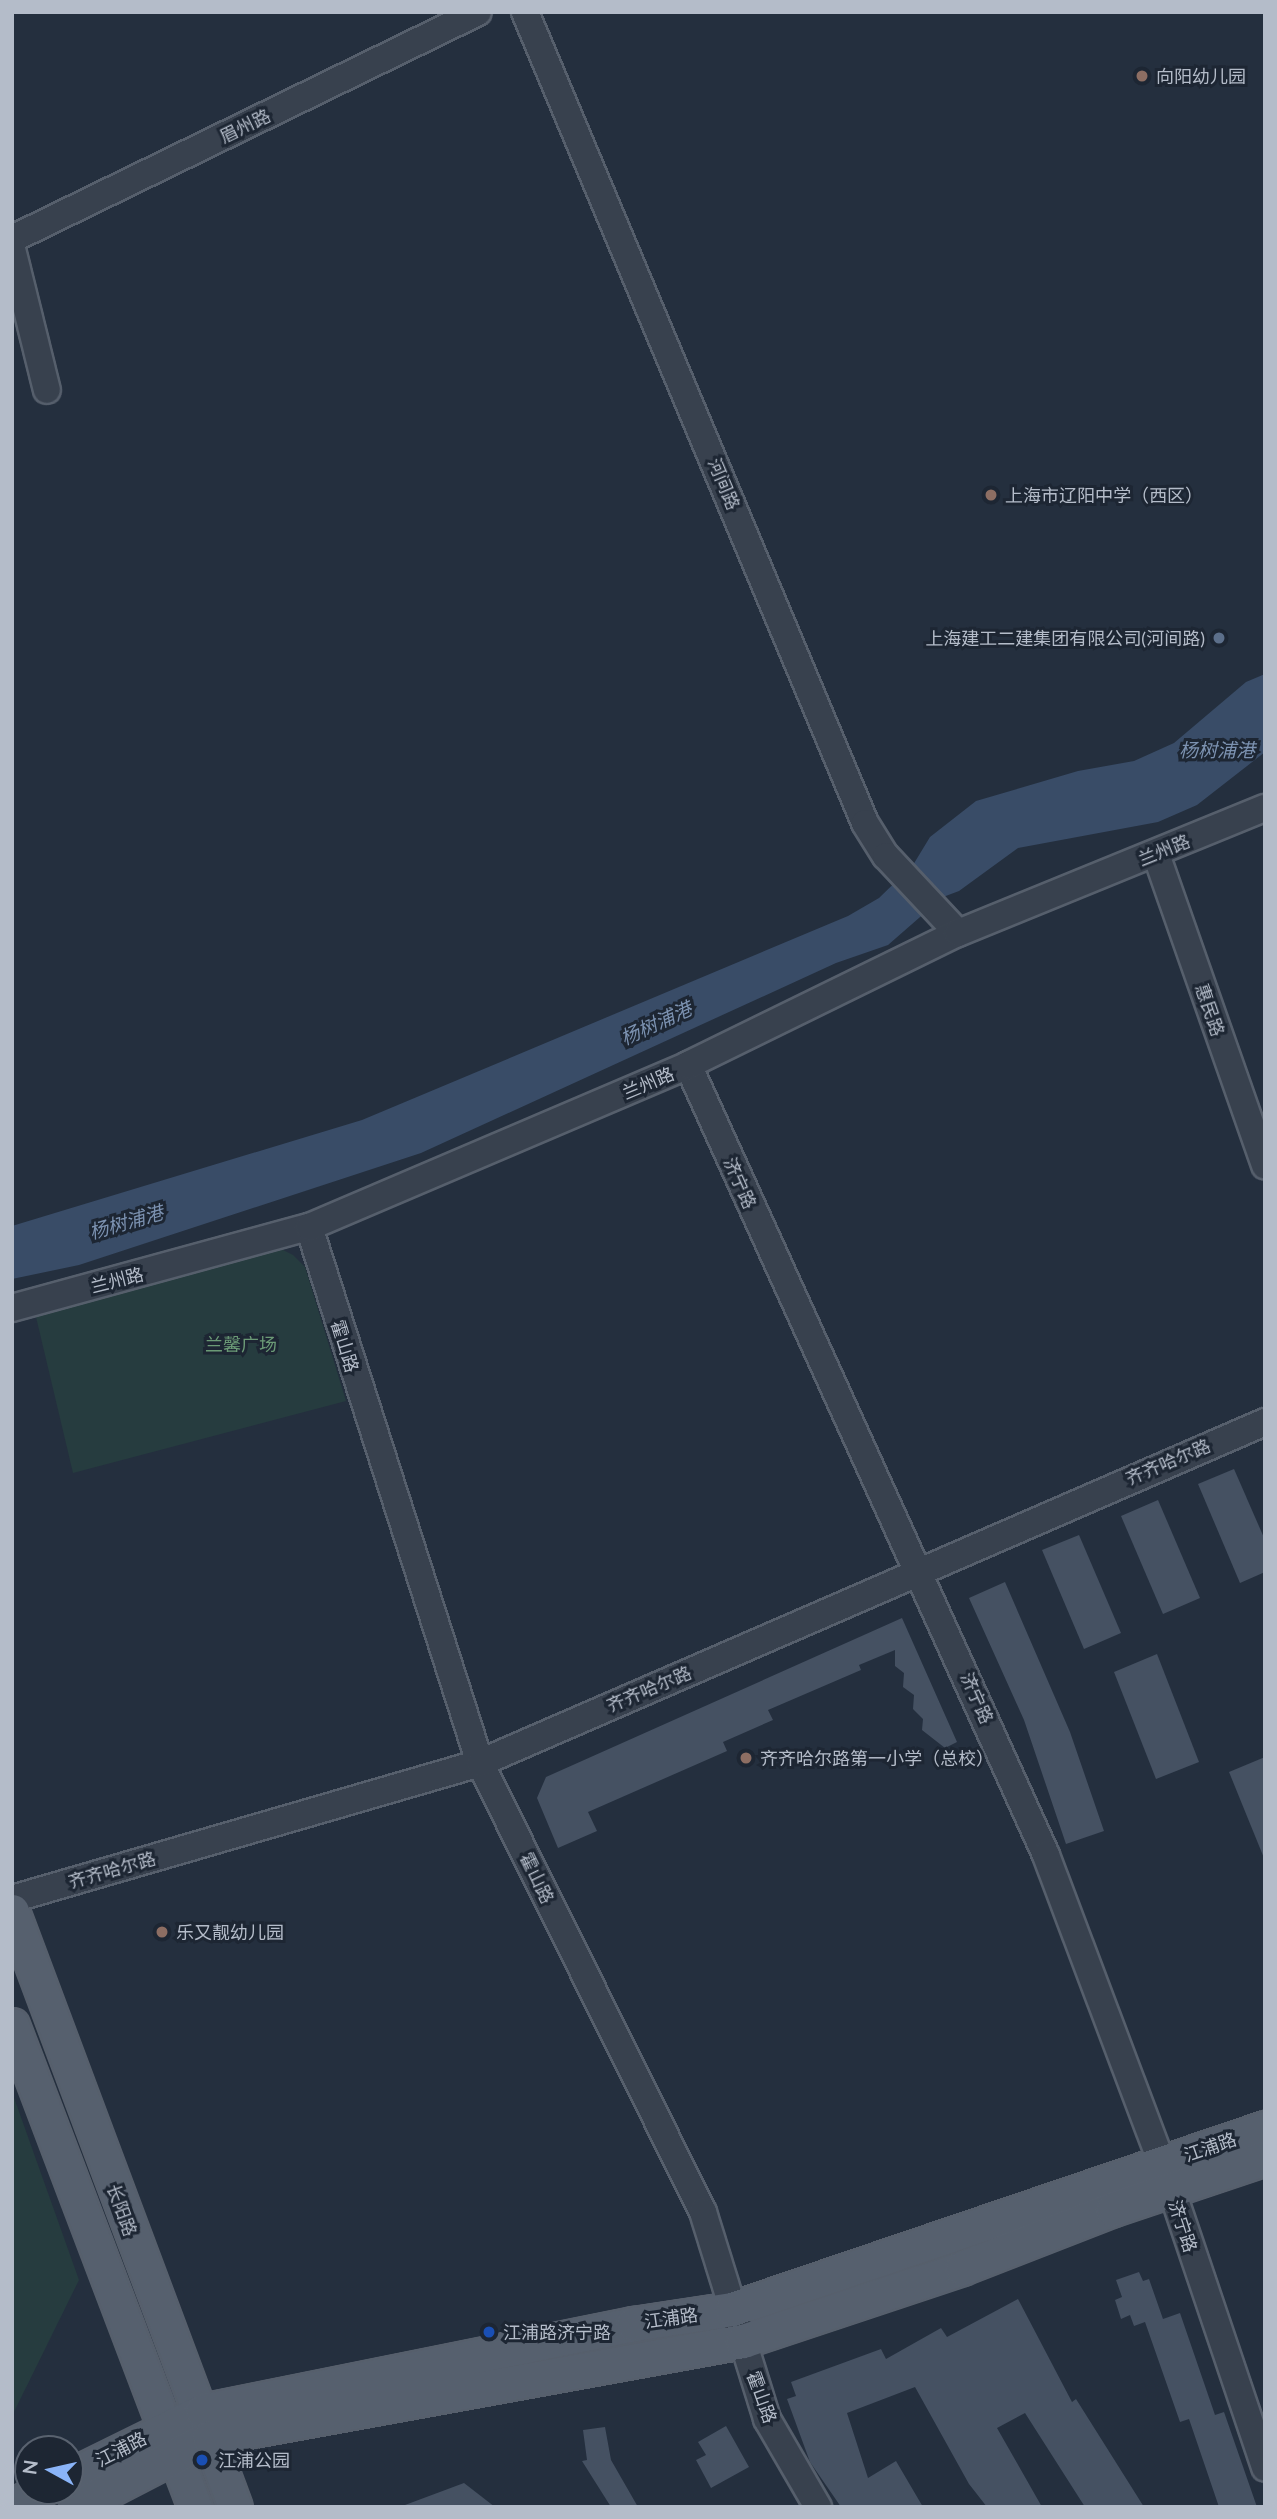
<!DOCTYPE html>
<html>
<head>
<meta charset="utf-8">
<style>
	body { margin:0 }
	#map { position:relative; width:1277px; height:2519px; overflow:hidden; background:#242f3e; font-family:Lato,"Noto Sans SC",sans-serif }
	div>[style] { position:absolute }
	.green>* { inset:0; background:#263c3f }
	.water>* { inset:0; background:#394c67 }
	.building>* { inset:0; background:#455162 }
	.roads { filter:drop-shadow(2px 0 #565f6c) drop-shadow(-2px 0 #565f6c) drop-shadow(0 2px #565f6c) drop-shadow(0 -2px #565f6c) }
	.minor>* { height:26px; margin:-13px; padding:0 13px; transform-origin:13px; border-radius:13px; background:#38414e }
	.major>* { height:33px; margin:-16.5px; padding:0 16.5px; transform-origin:16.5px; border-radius:16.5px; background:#56606e }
	.dots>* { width:19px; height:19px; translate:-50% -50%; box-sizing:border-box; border:4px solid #1d2633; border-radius:50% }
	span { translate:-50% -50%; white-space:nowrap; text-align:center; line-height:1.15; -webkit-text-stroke:6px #1d2633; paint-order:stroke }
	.poi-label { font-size:18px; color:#b4bcc9 }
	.left { translate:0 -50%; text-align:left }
	.right { translate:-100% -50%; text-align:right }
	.street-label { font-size:18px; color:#b4bcc9 }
	.park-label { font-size:18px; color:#6b9a76 }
	.water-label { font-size:19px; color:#7c92b1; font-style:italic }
	.frame { position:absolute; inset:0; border:14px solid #b4bcc9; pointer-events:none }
	.north { position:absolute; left:14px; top:2435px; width:70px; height:70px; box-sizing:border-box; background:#1d2633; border:2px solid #59626f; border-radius:50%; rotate:278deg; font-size:19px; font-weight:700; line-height:28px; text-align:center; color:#b4bcc9 }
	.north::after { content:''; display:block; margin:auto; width:24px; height:32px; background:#8ab4f8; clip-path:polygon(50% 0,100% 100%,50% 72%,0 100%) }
</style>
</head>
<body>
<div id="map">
	<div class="green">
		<div style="clip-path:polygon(277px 1247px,293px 1255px,305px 1267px,346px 1401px,73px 1473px,36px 1317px)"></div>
		<div style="clip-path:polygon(12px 2092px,79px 2280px,12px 2416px)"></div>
	</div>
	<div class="water">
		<div style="clip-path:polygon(1265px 674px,1265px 752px,1197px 805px,1158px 822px,1018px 848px,959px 891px,943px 897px,888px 945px,836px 963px,421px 1153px,79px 1265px,12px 1279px,12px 1226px,362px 1120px,848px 916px,879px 898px,913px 865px,930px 837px,976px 801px,1078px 771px,1134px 761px,1174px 743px,1246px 682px)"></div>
	</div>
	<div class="building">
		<div style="clip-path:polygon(1234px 1469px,1265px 1540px,1265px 1572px,1240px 1583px,1198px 1484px)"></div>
		<div style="clip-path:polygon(1158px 1500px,1200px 1598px,1163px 1614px,1121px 1516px)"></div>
		<div style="clip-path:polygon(1079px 1535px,1121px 1633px,1084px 1649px,1042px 1550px)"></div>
		<div style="clip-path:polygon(1005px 1582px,1070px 1732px,1104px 1831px,1066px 1844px,1024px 1720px,969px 1598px)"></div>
		<div style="clip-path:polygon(902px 1618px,957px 1742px,945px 1748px,922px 1730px,923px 1719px,913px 1709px,914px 1695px,903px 1687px,904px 1673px,895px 1666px,895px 1650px,859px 1665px,861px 1670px,768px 1710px,773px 1720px,723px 1742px,727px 1751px,588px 1812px,597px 1831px,558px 1848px,537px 1798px,546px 1777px)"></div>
		<div style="clip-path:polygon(1157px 1654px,1199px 1762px,1156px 1779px,1114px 1672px)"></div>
		<div style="clip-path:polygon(1265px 1757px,1265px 1858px,1264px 1858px,1229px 1772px)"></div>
		<div style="clip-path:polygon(1139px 2272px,1143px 2281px,1149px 2279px,1163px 2319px,1180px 2313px,1215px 2415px,1224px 2412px,1257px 2507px,1219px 2507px,1189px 2419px,1180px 2422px,1145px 2322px,1134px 2326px,1130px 2315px,1121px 2319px,1115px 2300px,1122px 2297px,1116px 2280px)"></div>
		<div style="clip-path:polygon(1018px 2299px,1072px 2402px,1076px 2399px,1144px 2507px,1085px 2507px,1025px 2413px,997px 2428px,1042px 2507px,987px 2507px,969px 2484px,915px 2387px,847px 2413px,868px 2478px,896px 2461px,923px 2507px,841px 2507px,810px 2462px,787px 2399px,796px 2396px,791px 2382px,881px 2349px,886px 2359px,941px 2328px,947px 2337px)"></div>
		<div style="clip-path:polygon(726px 2426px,749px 2467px,711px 2488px,696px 2460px,706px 2455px,698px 2442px)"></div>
		<div style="clip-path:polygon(605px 2427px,611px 2460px,638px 2507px,611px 2507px,582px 2461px,587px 2460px,583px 2430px)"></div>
		<div style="clip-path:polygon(464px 2483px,495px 2507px,405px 2507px,405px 2505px)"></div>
	</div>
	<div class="roads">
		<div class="minor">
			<div style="left:525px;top:12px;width:879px;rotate:67.25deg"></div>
			<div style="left:865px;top:823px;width:39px;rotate:58deg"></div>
			<div style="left:886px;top:856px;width:105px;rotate:46.9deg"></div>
			<div style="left:12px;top:239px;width:518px;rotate:-25.97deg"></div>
			<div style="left:12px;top:249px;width:145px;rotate:76.1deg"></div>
			<div style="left:1156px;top:854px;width:330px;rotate:70.7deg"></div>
			<div style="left:688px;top:1065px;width:867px;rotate:65.62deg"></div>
			<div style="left:1046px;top:1855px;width:356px;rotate:69.4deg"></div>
			<div style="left:1171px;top:2188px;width:295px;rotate:71.4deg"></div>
			<div style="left:309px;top:1227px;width:563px;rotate:72.31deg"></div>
			<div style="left:480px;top:1763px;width:501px;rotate:63.59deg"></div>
			<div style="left:703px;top:2212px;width:217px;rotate:72.8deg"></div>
			<div style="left:767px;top:2419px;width:102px;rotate:59.9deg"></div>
			<div style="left:12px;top:1308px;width:308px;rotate:-15.3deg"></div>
			<div style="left:309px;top:1227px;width:412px;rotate:-23.1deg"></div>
			<div style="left:688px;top:1065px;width:301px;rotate:-26.1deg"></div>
			<div style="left:958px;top:933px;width:331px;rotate:-22.2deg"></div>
			<div style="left:12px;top:1899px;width:487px;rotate:-16.2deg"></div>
			<div style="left:480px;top:1763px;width:856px;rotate:-23.48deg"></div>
		</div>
		<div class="major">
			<div style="left:12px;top:1911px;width:636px;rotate:69.49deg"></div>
			<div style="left:12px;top:2025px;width:516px;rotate:69.21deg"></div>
			<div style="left:70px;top:2476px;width:147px;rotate:-26.2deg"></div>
			<div style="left:202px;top:2411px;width:440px;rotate:-11.4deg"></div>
			<div style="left:633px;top:2324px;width:100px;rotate:-8.6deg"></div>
			<div style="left:732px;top:2309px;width:563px;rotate:-18.76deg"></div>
			<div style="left:12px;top:2506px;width:32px;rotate:-28deg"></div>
			<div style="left:76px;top:2507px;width:150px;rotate:-27.4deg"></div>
			<div style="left:209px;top:2438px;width:543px;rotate:-10.3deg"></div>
			<div style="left:743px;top:2341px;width:231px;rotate:-18.4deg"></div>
			<div style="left:962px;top:2268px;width:162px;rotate:-21.3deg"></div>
			<div style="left:1113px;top:2209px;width:160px;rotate:-18.5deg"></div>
		</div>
	</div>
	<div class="dots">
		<div style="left:1142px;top:76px;background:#8d6e63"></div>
		<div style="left:991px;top:495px;background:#8d6e63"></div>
		<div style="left:1219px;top:638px;background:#5c6f8a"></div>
		<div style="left:746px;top:1758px;background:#8d6e63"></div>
		<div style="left:162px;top:1932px;background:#8d6e63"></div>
		<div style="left:489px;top:2332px;background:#1a4fb4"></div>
		<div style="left:202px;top:2460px;background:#1a4fb4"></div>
	</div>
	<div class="poi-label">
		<span class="left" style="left:1156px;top:76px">向阳幼儿园</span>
		<span class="left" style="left:1005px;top:495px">上海市辽阳中学（西区）</span>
		<span class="right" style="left:1205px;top:638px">上海建工二建集团有限公司(河间路)</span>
		<span class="left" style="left:760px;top:1758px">齐齐哈尔路第一小学（总校）</span>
		<span class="left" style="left:176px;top:1932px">乐又靓幼儿园</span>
		<span class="left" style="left:503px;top:2332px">江浦路济宁路</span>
		<span class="left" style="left:218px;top:2460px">江浦公园</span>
	</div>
	<div class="street-label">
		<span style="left:245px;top:126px;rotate:-26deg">眉州路</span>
		<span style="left:724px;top:484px;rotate:67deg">河间路</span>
		<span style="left:1164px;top:850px;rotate:-22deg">兰州路</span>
		<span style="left:1210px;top:1010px;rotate:71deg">惠民路</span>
		<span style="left:648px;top:1083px;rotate:-23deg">兰州路</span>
		<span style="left:740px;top:1183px;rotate:66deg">济宁路</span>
		<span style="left:117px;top:1280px;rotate:-14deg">兰州路</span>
		<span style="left:345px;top:1346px;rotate:73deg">霍山路</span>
		<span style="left:1168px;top:1462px;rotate:-23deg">齐齐哈尔路</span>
		<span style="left:649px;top:1689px;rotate:-23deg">齐齐哈尔路</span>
		<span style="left:977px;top:1698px;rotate:66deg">济宁路</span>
		<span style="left:112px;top:1870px;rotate:-16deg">齐齐哈尔路</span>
		<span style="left:537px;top:1878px;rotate:64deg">霍山路</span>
		<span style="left:1210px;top:2147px;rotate:-19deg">江浦路</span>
		<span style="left:122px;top:2210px;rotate:70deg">长阳路</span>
		<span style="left:1183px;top:2226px;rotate:72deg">济宁路</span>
		<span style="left:671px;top:2318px;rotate:-8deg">江浦路</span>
		<span style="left:762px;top:2397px;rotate:70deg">霍山路</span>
		<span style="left:121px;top:2449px;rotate:-27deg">江浦路</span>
	</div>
	<div class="park-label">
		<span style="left:241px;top:1344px">兰馨广场</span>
	</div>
	<div class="water-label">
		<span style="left:1217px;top:750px">杨树浦港</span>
		<span style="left:656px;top:1023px;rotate:-25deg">杨树浦港</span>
		<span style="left:126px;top:1222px;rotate:-16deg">杨树浦港</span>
	</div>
	<div class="frame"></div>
	<div class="north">N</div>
</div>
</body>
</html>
